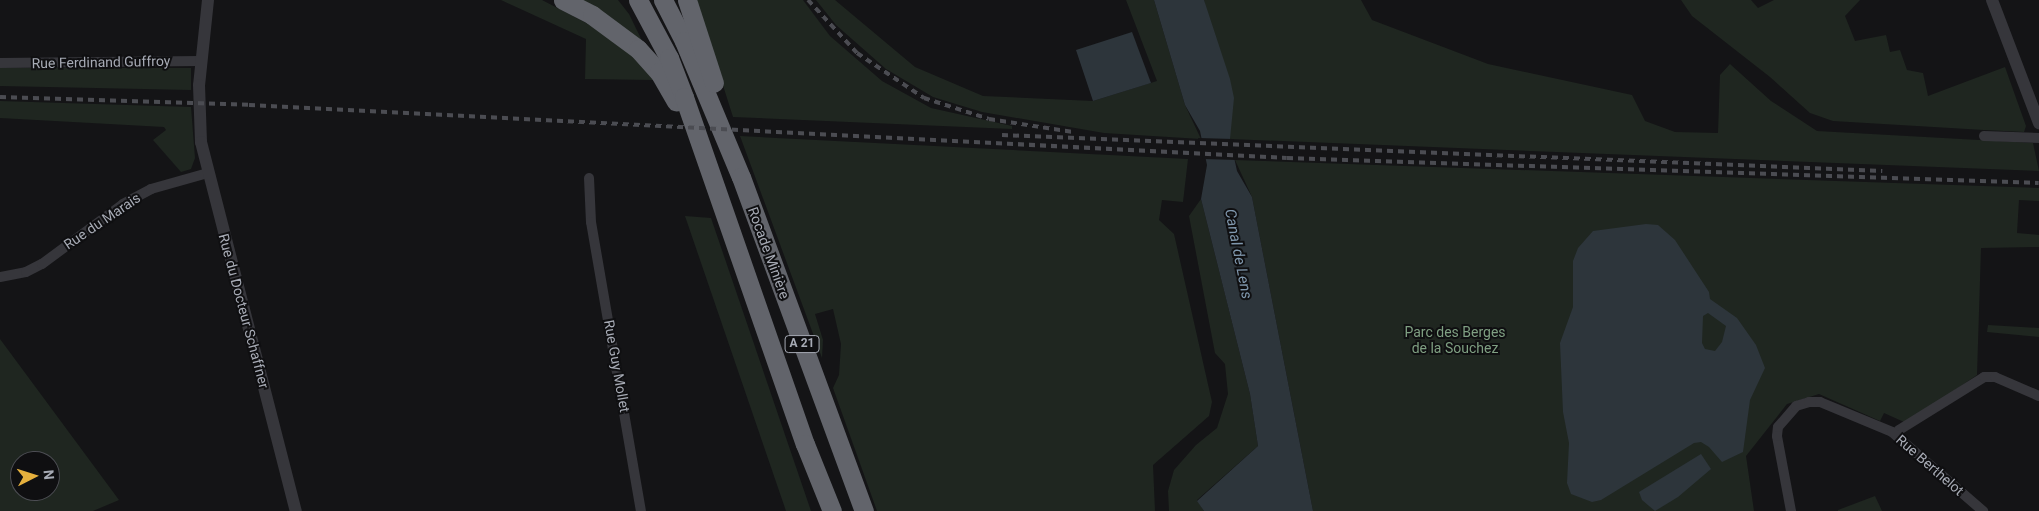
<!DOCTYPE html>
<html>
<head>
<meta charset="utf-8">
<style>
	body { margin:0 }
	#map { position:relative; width:2039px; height:511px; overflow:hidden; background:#141416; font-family:Roboto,sans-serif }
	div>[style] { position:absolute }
	.green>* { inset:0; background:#1f2620 }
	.water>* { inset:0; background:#2d353b }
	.pier>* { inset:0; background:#141416 }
	.minor>* { height:10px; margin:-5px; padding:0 5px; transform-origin:5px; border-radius:5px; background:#36363b }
	.tertiary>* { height:12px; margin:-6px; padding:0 6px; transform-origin:6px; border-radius:6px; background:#36363b }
	.motorway>* { height:19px; margin:-9.5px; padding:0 9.5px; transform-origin:9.5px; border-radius:9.5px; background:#62646b }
	.rail>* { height:4px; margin-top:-2px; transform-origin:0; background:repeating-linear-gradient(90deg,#4b4c52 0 6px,transparent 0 11px) }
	span { translate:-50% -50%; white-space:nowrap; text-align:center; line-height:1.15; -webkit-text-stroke:4px #0f0f11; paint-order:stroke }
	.shield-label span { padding:1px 4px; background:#0f0f11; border:1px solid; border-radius:4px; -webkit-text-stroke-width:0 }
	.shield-label { font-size:12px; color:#a7abb5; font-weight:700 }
	.street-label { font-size:14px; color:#a7abb5 }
	.park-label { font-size:14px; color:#7f9f82 }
	.water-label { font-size:15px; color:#8098ae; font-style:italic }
	.north { position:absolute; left:10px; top:451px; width:50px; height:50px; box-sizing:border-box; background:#0f0f11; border:1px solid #4c4d53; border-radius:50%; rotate:85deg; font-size:14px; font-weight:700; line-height:20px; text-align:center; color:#a7abb5 }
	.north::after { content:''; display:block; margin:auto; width:18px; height:22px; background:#e5b03d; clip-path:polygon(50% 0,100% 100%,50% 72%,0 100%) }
</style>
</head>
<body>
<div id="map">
	<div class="green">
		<div style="clip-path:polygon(501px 0,542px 0,592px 26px,629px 50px,654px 80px,585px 79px,586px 39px)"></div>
		<div style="clip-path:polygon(573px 0,618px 0,629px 14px,649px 55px)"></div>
		<div style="clip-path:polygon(696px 0,803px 0,830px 36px,882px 81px,931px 108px,1012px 126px,1012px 129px,733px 117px)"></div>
		<div style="clip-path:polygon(816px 0,835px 0,915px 67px,983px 96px,1093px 101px,1157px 81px,1126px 0,1154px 0,1185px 105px,1201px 139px,1104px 133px,982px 112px,933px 97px,886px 69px,836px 25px)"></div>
		<div style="clip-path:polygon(1204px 0,1361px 0,1372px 20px,1488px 64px,1632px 95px,1645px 121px,1675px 132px,1718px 133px,1720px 75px,1730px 64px,1771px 101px,1817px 131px,2033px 143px,2039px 171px,1230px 139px)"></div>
		<div style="clip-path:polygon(1681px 0,1751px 0,1758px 8px,1774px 0,1860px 0,1845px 16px,1855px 41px,1886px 35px,1890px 52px,1900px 50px,1907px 70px,1923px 73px,1928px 96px,2005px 67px,2026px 126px,2024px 132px,1984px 130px,1833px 121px,1810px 113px,1770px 77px,1692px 16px)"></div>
		<div style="clip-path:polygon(0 68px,191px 68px,191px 90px,0 86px)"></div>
		<div style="clip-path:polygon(0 101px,191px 107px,195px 158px,191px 169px,181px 172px,153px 140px,166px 130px,164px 127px,0 118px)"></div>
		<div style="clip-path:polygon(740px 136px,1188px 159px,1183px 202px,1162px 200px,1159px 220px,1174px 234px,1212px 402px,1209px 416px,1153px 465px,1155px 511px,877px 511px,833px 388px,839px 375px,841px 344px,833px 309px,815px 314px,823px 340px,822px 358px)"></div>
		<div style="clip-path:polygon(1235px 160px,2039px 188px,2039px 201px,2019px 200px,2017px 233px,2039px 235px,2039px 247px,1981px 248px,1977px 375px,1915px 417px,1904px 422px,1884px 413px,1880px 421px,1819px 394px,1787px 404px,1746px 456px,1754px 511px,1313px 511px,1252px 197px)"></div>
		<div style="clip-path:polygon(1201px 199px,1250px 394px,1258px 446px,1197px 500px,1204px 511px,1169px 511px,1168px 491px,1174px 470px,1196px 445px,1217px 428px,1228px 394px,1225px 364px,1215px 353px,1189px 216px)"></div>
		<div style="clip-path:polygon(685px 216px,711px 218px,811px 511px,786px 511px)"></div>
		<div style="clip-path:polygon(1988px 325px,2039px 328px,2039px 337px,1987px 332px)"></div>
		<div style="clip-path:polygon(evenodd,0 339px,119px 500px,93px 511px,0 511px,0 339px,20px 461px,50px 461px,50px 491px,20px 491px,20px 461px)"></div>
		<div style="clip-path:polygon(1875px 496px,1882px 511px,1838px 511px,1838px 510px)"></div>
	</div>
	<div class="water">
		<div style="clip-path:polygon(1154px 0,1204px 0,1230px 79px,1234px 98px,1230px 139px,1237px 171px,1252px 197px,1313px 511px,1204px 511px,1197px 501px,1258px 446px,1250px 394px,1201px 199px,1207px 165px,1200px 131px,1185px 105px)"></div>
		<div style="clip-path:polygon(1132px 32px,1151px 83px,1093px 101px,1076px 50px)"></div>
		<div style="clip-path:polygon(evenodd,1646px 224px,1658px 225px,1675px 240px,1709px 292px,1710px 299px,1737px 318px,1756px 345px,1765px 368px,1750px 400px,1743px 452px,1722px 462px,1709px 447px,1701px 442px,1694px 443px,1601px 500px,1592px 502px,1571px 494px,1567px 483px,1569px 443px,1563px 412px,1560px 343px,1573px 307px,1573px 261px,1578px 248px,1593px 231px,1646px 224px,1708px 313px,1726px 326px,1722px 342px,1715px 351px,1705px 349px,1702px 343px,1703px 316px,1708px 313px)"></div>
		<div style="clip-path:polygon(1701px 454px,1711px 469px,1678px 497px,1655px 511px,1642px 500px,1639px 492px)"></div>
	</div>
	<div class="pier">
		<div style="clip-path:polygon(1198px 138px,1233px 139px,1237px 160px,1203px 159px)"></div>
	</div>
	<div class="minor">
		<div style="left:0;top:63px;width:201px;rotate:-0.6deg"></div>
		<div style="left:1984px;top:136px;width:55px;rotate:2.1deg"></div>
		<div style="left:589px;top:178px;width:44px;rotate:87.4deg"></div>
		<div style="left:591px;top:222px;width:293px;rotate:80.2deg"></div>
		<div style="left:0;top:277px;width:26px;rotate:-11deg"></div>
		<div style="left:26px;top:272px;width:18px;rotate:-27deg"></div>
		<div style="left:42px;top:264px;width:101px;rotate:-36.5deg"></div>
		<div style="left:123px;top:204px;width:32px;rotate:-28deg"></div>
		<div style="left:151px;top:189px;width:59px;rotate:-15.7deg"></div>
		<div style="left:1897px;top:436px;width:6px;rotate:-72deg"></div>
		<div style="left:1899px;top:430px;width:100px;rotate:-31.9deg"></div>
		<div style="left:1984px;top:377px;width:11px"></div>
		<div style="left:1995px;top:377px;width:48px;rotate:23.4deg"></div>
		<div style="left:1791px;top:511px;width:76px;rotate:-100.6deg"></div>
		<div style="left:1777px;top:436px;width:9px;rotate:-84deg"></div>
		<div style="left:1778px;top:427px;width:28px;rotate:-49deg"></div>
		<div style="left:1796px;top:406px;width:14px;rotate:-17deg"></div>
		<div style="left:1809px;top:402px;width:11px"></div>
		<div style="left:1820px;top:402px;width:78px;rotate:22.6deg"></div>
		<div style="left:1892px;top:432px;width:121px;rotate:41deg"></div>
	</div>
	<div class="tertiary">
		<div style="left:208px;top:0;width:85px;rotate:96deg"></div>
		<div style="left:199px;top:85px;width:57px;rotate:88deg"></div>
		<div style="left:201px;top:142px;width:381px;rotate:75.6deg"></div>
		<div style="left:1992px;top:0;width:132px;rotate:69.1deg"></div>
	</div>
	<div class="motorway">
		<div style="left:563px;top:0;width:33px;rotate:27deg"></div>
		<div style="left:592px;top:15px;width:57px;rotate:36.5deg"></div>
		<div style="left:638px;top:49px;width:31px;rotate:48deg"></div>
		<div style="left:659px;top:72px;width:34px;rotate:60deg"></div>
		<div style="left:638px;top:0;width:66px;rotate:61.9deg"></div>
		<div style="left:669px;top:58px;width:42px;rotate:69deg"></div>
		<div style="left:684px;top:97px;width:367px;rotate:70.8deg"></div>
		<div style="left:805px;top:444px;width:72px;rotate:68.1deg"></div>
		<div style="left:663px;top:0;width:46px;rotate:62.9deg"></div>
		<div style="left:684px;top:41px;width:147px;rotate:67.3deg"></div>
		<div style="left:741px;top:177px;width:356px;rotate:69.8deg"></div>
		<div style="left:687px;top:0;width:87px;rotate:72deg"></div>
	</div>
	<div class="rail">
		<div style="left:808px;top:0;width:72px;rotate:47.2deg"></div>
		<div style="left:857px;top:53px;width:81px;rotate:33.9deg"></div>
		<div style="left:924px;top:98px;width:68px;rotate:17.9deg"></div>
		<div style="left:989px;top:119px;width:85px;rotate:8.8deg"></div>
		<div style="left:0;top:97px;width:249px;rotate:1.8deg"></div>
		<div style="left:249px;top:105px;width:1039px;rotate:2.92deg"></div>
		<div style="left:1287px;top:158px;width:752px;rotate:1.9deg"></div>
		<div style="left:1002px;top:135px;width:881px;rotate:2.34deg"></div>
	</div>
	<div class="shield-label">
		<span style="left:802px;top:344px">A 21</span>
	</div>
	<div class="street-label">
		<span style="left:101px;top:62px;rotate:-1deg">Rue Ferdinand Guffroy</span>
		<span style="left:102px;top:221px;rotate:-34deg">Rue du Marais</span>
		<span style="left:769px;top:253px;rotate:70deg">Rocade Minière</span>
		<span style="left:244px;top:311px;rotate:75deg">Rue du Docteur Schaffner</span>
		<span style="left:617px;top:366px;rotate:80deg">Rue Guy Mollet</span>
		<span style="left:1930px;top:465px;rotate:41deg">Rue Berthelot</span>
	</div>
	<div class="park-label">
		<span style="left:1455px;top:340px">Parc des Berges<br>de la Souchez</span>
	</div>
	<div class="water-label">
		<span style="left:1238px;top:254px;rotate:79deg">Canal de Lens</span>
	</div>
	<div class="north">N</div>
</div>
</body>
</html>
